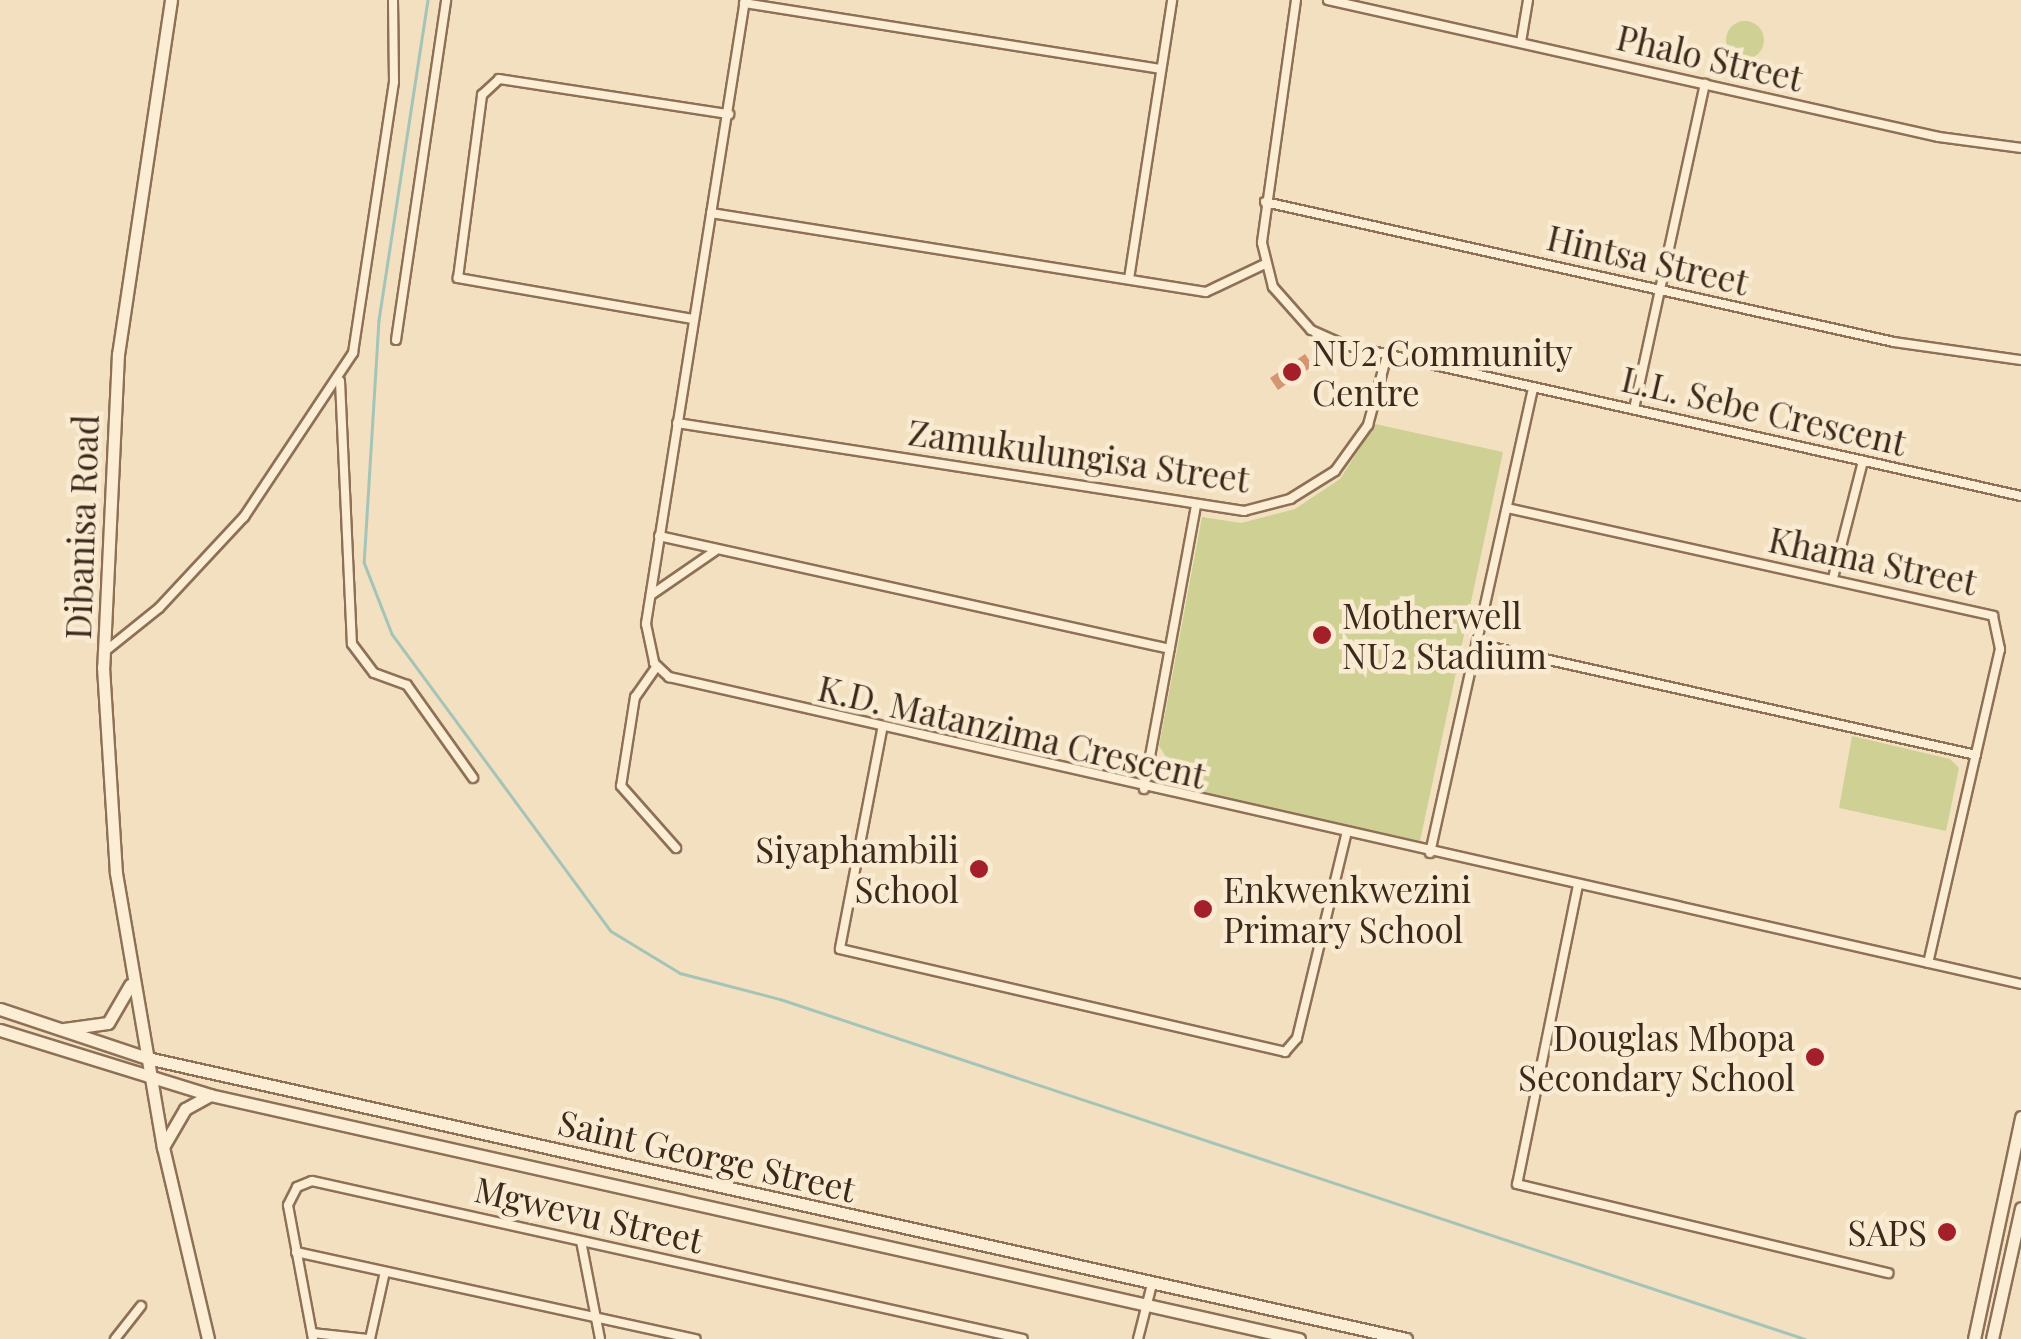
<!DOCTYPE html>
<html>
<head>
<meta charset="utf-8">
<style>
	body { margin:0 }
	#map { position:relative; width:2021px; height:1339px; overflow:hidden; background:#f2e0c1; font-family:"Playfair Display",serif }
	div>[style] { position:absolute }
	.green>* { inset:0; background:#ced193 }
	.round { border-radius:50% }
	.stream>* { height:2.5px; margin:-1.25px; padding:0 1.25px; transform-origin:1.25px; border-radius:1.25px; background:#a4c4b8 }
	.building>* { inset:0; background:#d49573 }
	.roads { filter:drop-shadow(2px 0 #8e7056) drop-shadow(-2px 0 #8e7056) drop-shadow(0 2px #8e7056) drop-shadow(0 -2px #8e7056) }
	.street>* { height:8px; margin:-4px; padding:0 4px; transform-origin:4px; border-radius:4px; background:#fceed5 }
	.secondary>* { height:11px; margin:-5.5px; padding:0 5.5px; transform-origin:5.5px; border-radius:5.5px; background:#fceed5 }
	.dots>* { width:28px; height:28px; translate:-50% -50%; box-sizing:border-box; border:5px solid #f9ebd1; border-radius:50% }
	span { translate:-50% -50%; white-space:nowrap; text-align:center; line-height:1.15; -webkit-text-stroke:9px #f9ebd1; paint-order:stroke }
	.street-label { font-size:35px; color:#3c291c }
	.poi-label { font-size:35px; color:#3c291c }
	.left { translate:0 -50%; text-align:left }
	.right { translate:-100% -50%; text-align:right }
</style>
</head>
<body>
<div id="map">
	<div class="green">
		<div class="round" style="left:1726px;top:21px;width:38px;height:38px"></div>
		<div style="clip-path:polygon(1375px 424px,1503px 452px,1420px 841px,1187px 789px,1159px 746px,1202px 517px,1241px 523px,1295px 509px,1340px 479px)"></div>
		<div style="clip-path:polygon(1852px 736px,1950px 759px,1959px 768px,1946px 831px,1839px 808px)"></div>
	</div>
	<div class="stream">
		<div style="left:428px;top:0;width:324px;rotate:98.7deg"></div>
		<div style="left:379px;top:320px;width:242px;rotate:93.5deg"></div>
		<div style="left:364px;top:562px;width:77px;rotate:68.7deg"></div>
		<div style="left:392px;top:634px;width:369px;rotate:53.6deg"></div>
		<div style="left:611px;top:931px;width:81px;rotate:31.3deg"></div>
		<div style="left:680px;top:973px;width:103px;rotate:14.6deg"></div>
		<div style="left:780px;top:999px;width:1080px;rotate:18.35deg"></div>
	</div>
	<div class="building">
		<div style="clip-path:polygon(1305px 354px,1313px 366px,1278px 390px,1270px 378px)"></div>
	</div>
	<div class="roads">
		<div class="street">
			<div style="left:745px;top:0;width:632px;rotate:99.02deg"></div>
			<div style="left:646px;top:624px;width:40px;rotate:78deg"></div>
			<div style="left:654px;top:663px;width:21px;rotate:43deg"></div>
			<div style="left:669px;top:677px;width:1386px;rotate:12.79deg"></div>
			<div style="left:1296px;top:0;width:245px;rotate:98deg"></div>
			<div style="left:1262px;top:243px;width:45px;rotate:76deg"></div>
			<div style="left:1273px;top:287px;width:57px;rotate:48.5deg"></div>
			<div style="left:1311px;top:330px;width:37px;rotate:24deg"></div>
			<div style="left:1345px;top:345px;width:693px;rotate:12.59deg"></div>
			<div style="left:1328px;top:0;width:626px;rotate:12.64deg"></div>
			<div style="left:1939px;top:137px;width:83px;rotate:7.6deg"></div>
			<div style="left:744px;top:3px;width:422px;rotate:9deg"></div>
			<div style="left:1521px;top:42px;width:43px;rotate:-80.5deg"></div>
			<div style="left:1265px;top:202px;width:644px;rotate:12.55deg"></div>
			<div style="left:1894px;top:342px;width:128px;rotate:8.1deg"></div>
			<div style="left:711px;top:213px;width:501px;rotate:9.07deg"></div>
			<div style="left:1206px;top:292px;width:65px;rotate:-25.4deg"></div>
			<div style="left:1129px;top:279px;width:282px;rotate:-81.2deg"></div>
			<div style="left:693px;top:319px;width:239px;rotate:-170.1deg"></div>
			<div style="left:458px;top:278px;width:185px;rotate:-82.5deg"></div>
			<div style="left:482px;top:95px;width:23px;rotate:-43deg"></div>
			<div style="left:499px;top:79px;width:233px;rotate:8.7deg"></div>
			<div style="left:396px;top:340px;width:344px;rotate:-81.6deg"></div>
			<div style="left:340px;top:381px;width:263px;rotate:87.4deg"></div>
			<div style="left:352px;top:644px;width:36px;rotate:53deg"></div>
			<div style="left:374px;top:673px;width:35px;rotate:20deg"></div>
			<div style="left:407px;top:685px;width:114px;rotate:54.6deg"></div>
			<div style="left:1634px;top:409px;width:333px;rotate:-77.7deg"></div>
			<div style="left:677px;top:423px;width:574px;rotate:8.82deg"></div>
			<div style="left:1244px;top:511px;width:48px;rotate:-14.6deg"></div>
			<div style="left:1290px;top:499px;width:53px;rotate:-31.9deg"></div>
			<div style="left:1335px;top:471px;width:57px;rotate:-54.3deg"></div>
			<div style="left:1368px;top:425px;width:73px;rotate:-74.8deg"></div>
			<div style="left:1507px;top:508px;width:498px;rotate:12.5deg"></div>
			<div style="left:1993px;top:616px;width:34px;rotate:78deg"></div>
			<div style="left:2000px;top:649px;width:322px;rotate:102.9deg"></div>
			<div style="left:659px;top:536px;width:523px;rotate:12.47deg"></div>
			<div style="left:1833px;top:578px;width:121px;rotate:-75.6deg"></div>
			<div style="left:651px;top:595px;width:78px;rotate:-34.5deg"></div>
			<div style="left:1477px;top:644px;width:511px;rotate:12.54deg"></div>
			<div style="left:103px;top:653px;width:72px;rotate:-38.8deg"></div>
			<div style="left:159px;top:608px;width:125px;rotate:-47deg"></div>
			<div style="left:244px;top:517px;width:197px;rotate:-56.4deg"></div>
			<div style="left:353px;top:353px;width:274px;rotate:-81.4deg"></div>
			<div style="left:394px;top:82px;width:82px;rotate:-90.7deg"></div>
			<div style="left:657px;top:666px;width:38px;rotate:125deg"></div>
			<div style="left:635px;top:697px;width:90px;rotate:98.9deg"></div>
			<div style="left:621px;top:786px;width:83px;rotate:48.4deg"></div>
			<div style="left:882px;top:730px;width:223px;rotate:100.9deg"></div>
			<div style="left:840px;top:949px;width:457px;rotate:13deg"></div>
			<div style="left:1285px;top:1052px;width:18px;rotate:-49deg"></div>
			<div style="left:1297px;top:1038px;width:212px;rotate:-76.4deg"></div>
			<div style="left:1144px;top:789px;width:287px;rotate:-79.6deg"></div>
			<div style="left:1430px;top:853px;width:477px;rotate:-77.5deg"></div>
			<div style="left:1578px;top:885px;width:305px;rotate:101.5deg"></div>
			<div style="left:1517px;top:1184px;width:382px;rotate:13.5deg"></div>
			<div style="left:581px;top:1241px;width:100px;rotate:79deg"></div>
			<div style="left:296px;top:1252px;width:409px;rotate:12.3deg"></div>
			<div style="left:312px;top:1333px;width:56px;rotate:6.1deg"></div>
			<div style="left:115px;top:1339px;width:42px;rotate:-51.8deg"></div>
			<div style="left:313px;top:1339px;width:136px;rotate:-100.6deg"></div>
			<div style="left:288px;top:1205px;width:20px;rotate:-63deg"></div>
			<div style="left:297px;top:1187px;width:16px;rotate:-22deg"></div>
			<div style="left:312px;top:1181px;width:728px;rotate:12.53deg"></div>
			<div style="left:370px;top:1339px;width:65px;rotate:-77.5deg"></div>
			<div style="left:1138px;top:1339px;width:57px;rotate:-75.7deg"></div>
		</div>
		<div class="secondary">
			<div style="left:171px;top:0;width:358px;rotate:98.5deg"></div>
			<div style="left:118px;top:354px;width:313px;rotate:92.7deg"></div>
			<div style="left:103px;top:667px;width:206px;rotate:86.4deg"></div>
			<div style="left:116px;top:873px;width:278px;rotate:80.3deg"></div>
			<div style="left:163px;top:1147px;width:197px;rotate:76.8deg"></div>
			<div style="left:0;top:1009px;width:155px;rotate:18.4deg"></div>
			<div style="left:147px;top:1058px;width:1290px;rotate:12.58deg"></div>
			<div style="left:64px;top:1029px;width:44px;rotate:-7.8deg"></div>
			<div style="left:108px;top:1023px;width:44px;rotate:-59.9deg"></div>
			<div style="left:0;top:1030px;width:220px;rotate:17.2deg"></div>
			<div style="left:210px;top:1095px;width:1116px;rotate:12.63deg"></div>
			<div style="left:163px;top:1147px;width:44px;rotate:-59.9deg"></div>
			<div style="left:185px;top:1109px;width:29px;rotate:-29deg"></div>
			<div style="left:1974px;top:1339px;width:227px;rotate:-78deg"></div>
			<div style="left:1992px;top:1339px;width:134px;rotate:-77.5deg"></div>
		</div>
	</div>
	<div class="dots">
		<div style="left:1292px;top:372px;background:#a3202a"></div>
		<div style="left:1322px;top:635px;background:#a3202a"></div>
		<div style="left:979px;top:869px;background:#a3202a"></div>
		<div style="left:1203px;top:909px;background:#a3202a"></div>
		<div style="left:1815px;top:1057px;background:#a3202a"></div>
		<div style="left:1947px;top:1232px;background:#a3202a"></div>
	</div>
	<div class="street-label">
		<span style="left:1710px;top:57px;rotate:13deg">Phalo Street</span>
		<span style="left:1648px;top:259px;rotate:13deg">Hintsa Street</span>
		<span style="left:1764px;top:410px;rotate:13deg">L.L. Sebe Crescent</span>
		<span style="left:1079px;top:455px;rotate:8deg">Zamukulungisa Street</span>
		<span style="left:81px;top:527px;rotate:-88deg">Dibanisa Road</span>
		<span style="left:1873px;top:560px;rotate:12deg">Khama Street</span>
		<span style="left:1012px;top:731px;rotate:13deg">K.D. Matanzima Crescent</span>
		<span style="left:707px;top:1155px;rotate:13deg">Saint George Street</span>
		<span style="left:589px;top:1214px;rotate:13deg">Mgwevu Street</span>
	</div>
	<div class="poi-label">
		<span class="left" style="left:1312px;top:372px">NU2 Community<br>Centre</span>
		<span class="left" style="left:1342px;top:635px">Motherwell<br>NU2 Stadium</span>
		<span class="right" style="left:959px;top:869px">Siyaphambili<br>School</span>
		<span class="left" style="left:1223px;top:909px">Enkwenkwezini<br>Primary School</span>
		<span class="right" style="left:1795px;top:1057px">Douglas Mbopa<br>Secondary School</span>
		<span class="right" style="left:1927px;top:1232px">SAPS</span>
	</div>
</div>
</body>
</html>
